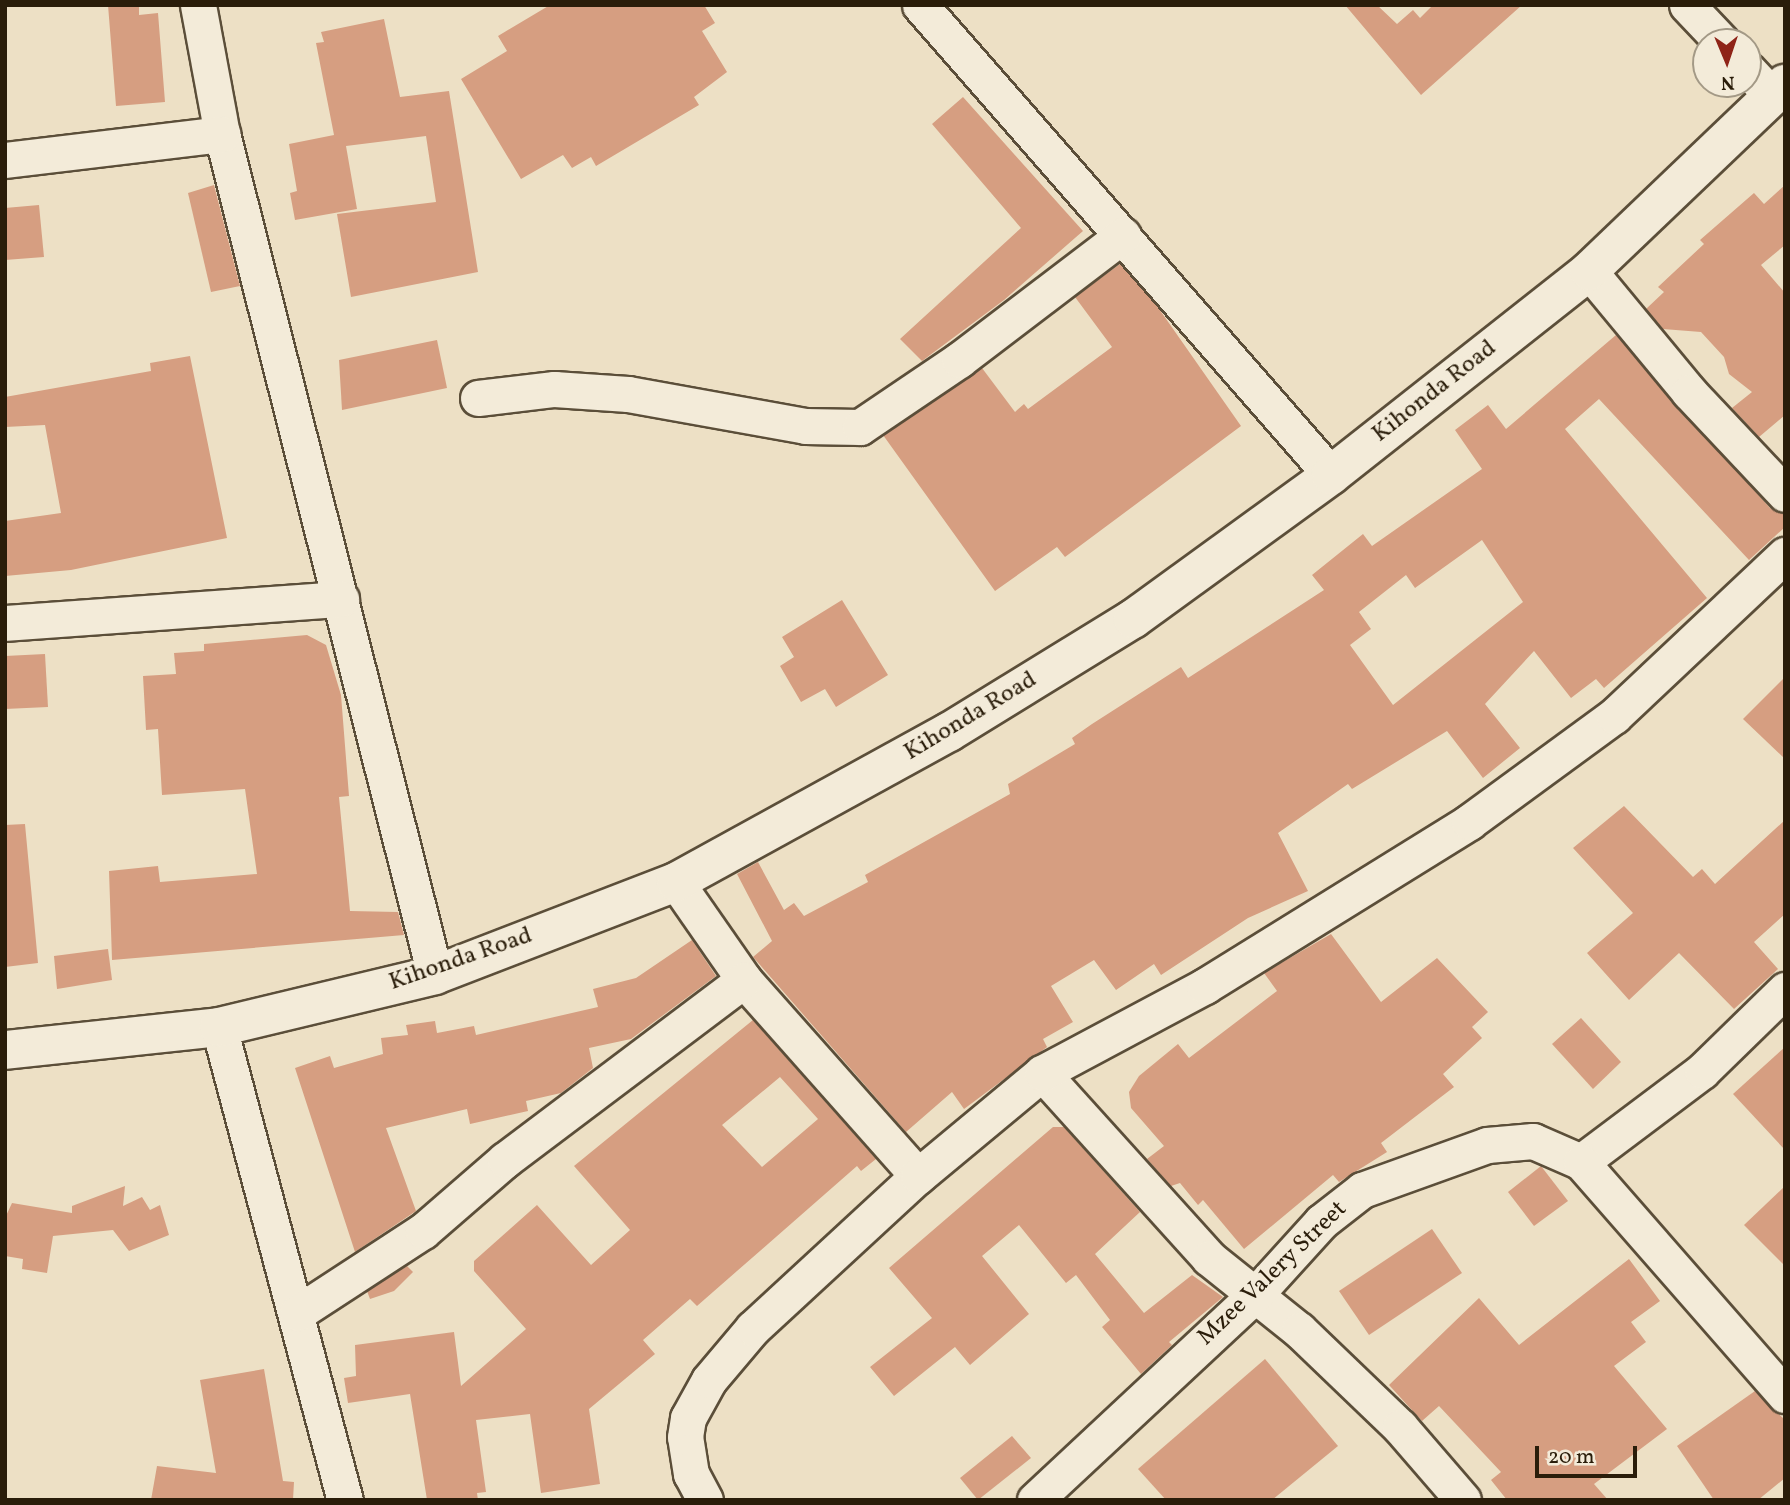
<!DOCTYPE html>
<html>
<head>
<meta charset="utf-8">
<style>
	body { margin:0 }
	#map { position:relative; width:1790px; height:1505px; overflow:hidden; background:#ede0c5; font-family:Vollkorn,serif }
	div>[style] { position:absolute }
	.building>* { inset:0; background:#d69e81 }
	.roads { filter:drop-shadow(2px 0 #5b4e39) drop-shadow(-2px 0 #5b4e39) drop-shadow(0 2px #5b4e39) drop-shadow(0 -2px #5b4e39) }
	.street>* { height:35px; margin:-17.5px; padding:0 17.5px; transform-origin:17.5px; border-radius:17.5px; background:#f3ebd9 }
	.secondary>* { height:38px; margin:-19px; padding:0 19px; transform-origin:19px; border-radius:19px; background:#f3ebd9 }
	span { translate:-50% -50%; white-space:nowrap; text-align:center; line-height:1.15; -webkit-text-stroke:7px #f3ebd9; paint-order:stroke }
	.street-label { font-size:24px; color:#2a1d0a }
	.frame { position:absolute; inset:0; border:7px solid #2a1d0a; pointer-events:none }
	.north { position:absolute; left:1692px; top:28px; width:70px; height:70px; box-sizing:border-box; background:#f3ebd9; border:2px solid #a39986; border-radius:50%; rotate:178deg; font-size:19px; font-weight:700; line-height:28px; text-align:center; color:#2a1d0a }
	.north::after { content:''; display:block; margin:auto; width:24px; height:32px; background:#8f2418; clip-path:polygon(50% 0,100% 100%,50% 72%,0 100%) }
	.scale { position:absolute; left:1535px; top:1446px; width:102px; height:32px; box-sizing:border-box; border:4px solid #2a1d0a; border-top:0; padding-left:9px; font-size:21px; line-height:24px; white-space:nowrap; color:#2a1d0a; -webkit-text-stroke:5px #f3ebd9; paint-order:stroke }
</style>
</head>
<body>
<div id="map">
	<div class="building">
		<div style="clip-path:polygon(108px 5px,139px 5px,139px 15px,158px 13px,165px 102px,116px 106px)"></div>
		<div style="clip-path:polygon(550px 5px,704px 5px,715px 23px,702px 31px,727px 72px,694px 97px,699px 105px,596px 166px,591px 157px,572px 168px,563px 155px,521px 179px,461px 79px,507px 51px,498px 36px)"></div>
		<div style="clip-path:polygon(1345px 5px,1377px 5px,1397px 24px,1413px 10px,1420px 18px,1433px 5px,1522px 5px,1421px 95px)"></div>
		<div style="clip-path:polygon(384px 19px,400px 97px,449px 91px,478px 272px,351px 297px,337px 214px,436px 202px,426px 136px,346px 146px,357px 209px,295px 220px,290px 193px,297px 191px,289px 144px,334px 135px,316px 43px,324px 42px,321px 32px)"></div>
		<div style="clip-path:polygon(963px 97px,1083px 231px,1004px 300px,922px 361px,900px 339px,1021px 228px,932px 124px)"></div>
		<div style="clip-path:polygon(214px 185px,240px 286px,211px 292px,188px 193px)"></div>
		<div style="clip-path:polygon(1785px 185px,1785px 245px,1761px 265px,1785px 293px,1785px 415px,1759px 437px,1732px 408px,1752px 392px,1729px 374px,1724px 357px,1701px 332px,1663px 329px,1646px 309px,1664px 292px,1658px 287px,1704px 244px,1700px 240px,1754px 193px,1764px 204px)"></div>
		<div style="clip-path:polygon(39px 205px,44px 257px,5px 260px,5px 208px)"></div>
		<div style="clip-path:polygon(1120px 264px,1157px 306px,1241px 426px,1065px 557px,1057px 547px,995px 591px,883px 435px,982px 368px,1015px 412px,1024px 404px,1028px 409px,1112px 347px,1075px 297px)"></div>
		<div style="clip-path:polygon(evenodd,1616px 335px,1770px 508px,1785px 514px,1785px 527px,1749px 560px,1599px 399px,1565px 429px,1707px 598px,1604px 688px,1596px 679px,1571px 698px,1534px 651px,1485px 704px,1520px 748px,1483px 778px,1447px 731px,1352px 789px,1348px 784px,1278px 833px,1308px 891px,1248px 918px,1161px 975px,1154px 964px,1116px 990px,1094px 960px,1051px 986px,1073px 1022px,1043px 1039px,1047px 1047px,964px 1109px,952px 1092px,906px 1132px,753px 957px,772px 941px,737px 874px,758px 862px,784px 910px,794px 903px,804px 916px,868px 882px,865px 875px,1010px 794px,1008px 784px,1075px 744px,1072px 738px,1092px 724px,1181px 667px,1188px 678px,1324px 590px,1312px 575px,1363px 534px,1372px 546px,1482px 469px,1455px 430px,1488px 405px,1506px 429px,1616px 335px,1482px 540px,1523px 602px,1393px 705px,1350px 645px,1371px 629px,1359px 612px,1406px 575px,1415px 588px,1482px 540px)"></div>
		<div style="clip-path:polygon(437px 340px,447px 388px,342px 410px,339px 360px)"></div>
		<div style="clip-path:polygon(190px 356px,227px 538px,71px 570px,5px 576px,5px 521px,61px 513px,45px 425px,5px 427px,5px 397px,151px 371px,150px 363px)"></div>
		<div style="clip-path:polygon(842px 600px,888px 675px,836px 707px,825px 689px,801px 702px,780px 666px,794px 657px,782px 637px)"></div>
		<div style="clip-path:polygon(307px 635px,326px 645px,341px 695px,349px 796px,339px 797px,350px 911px,398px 912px,404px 935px,112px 960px,109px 871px,158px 866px,160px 882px,257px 874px,245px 789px,162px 795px,158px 729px,146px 730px,143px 676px,176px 674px,174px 653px,204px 651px,204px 644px)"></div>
		<div style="clip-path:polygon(45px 654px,48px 707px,5px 709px,5px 656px)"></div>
		<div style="clip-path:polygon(1785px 677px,1785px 759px,1743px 719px)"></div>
		<div style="clip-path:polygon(1624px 806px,1693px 877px,1702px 869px,1715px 884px,1785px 820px,1785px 914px,1754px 942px,1778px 969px,1734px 1009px,1679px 953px,1629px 1000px,1587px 953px,1633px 913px,1573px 848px)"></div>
		<div style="clip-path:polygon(25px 824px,38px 963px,5px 967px,5px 825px)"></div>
		<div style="clip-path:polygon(1331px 934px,1381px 1002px,1437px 958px,1488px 1012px,1472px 1027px,1482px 1038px,1443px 1074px,1454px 1087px,1381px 1143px,1387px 1152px,1339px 1182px,1333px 1175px,1244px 1249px,1203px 1200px,1198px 1205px,1180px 1183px,1171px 1186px,1147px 1159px,1164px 1146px,1131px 1108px,1129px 1092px,1139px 1076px,1178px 1044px,1189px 1058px,1277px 991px,1264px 973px)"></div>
		<div style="clip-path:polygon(692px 940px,716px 976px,631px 1039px,589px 1048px,593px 1068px,561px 1093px,526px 1101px,528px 1111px,470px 1124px,467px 1109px,386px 1128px,416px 1211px,355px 1252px,295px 1068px,330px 1056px,334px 1068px,383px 1054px,381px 1038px,408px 1035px,406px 1025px,435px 1021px,437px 1033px,474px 1026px,476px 1035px,598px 1007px,593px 989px,636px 978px)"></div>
		<div style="clip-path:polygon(108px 949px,112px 980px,57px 989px,54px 956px)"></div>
		<div style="clip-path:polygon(1581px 1018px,1621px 1062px,1593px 1089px,1552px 1044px)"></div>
		<div style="clip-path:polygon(evenodd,753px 1020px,876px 1159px,861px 1171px,857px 1166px,697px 1306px,690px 1299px,643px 1340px,655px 1354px,589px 1409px,600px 1484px,541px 1493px,530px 1414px,476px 1420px,486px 1492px,477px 1493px,478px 1500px,427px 1500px,410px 1394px,348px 1403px,344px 1378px,356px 1376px,355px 1345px,454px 1332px,461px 1386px,526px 1329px,474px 1271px,474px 1261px,537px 1205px,591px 1265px,630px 1230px,574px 1166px,753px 1020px,780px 1077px,818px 1119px,762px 1167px,722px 1125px,780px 1077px)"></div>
		<div style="clip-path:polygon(1785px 1047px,1785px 1150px,1733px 1094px)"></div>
		<div style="clip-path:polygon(1053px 1127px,1064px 1127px,1140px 1212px,1095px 1254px,1144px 1313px,1192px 1275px,1223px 1297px,1169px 1342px,1172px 1345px,1141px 1374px,1102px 1327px,1110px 1320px,1076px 1275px,1066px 1283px,1019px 1225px,982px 1256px,1029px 1314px,970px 1365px,955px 1347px,894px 1396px,870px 1367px,932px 1318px,889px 1268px)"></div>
		<div style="clip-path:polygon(1541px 1166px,1568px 1201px,1534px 1226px,1508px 1192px)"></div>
		<div style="clip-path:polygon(125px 1186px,123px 1206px,142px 1197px,150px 1210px,160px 1205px,169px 1235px,129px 1251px,113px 1230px,53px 1236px,47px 1273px,22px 1269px,23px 1259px,5px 1256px,5px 1218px,12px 1203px,72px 1213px,72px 1206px)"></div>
		<div style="clip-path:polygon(1785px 1186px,1785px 1266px,1744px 1225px)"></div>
		<div style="clip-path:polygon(1432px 1229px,1462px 1273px,1369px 1335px,1339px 1291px)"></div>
		<div style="clip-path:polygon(1629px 1259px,1660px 1301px,1631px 1322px,1646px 1342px,1614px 1366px,1667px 1429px,1594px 1484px,1608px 1500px,1507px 1500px,1491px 1480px,1501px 1472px,1439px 1406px,1422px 1421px,1389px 1385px,1479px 1298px,1519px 1345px)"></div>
		<div style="clip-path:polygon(407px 1266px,413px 1272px,394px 1291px,370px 1299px,367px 1291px)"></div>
		<div style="clip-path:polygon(1265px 1359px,1338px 1446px,1272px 1500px,1166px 1500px,1138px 1469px)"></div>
		<div style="clip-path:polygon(264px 1369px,283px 1481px,294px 1482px,293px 1500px,151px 1500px,157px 1466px,216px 1473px,200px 1380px)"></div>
		<div style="clip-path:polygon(1755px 1391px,1785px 1420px,1785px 1478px,1758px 1500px,1714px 1500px,1677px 1446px)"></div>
		<div style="clip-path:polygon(1012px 1436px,1031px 1458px,978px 1500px,960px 1478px)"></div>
	</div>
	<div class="roads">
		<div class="street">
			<div style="left:198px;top:5px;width:131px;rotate:79.5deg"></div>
			<div style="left:222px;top:134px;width:868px;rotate:75.79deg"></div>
			<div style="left:920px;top:5px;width:624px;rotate:48.83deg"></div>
			<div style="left:1687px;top:5px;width:51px;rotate:46.6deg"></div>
			<div style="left:1748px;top:70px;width:35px;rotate:47deg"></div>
			<div style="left:5px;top:160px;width:219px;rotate:-6.8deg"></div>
			<div style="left:1589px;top:271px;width:157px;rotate:50.4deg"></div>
			<div style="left:1689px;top:392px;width:140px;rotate:46.7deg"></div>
			<div style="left:478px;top:398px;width:77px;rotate:-6.8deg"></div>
			<div style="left:554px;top:389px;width:74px;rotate:3.9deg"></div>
			<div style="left:628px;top:394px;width:180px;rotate:10.2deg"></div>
			<div style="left:805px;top:426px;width:55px;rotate:1deg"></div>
			<div style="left:860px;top:427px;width:120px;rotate:-34.1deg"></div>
			<div style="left:959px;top:360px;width:206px;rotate:-37.3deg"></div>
			<div style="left:5px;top:623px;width:337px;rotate:-4.1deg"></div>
			<div style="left:676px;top:882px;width:119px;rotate:55.2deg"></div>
			<div style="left:744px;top:980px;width:262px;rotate:48.4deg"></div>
			<div style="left:219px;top:1027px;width:489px;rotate:75.1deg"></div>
			<div style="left:1042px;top:1073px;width:249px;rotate:47.9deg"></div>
			<div style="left:1209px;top:1258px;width:115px;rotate:38.7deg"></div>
			<div style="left:1299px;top:1330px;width:140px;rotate:43.8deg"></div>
			<div style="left:1400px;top:1427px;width:96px;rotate:49.2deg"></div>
			<div style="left:1581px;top:1162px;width:151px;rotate:-36.9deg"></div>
			<div style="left:1702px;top:1071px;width:116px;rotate:-44.3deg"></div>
			<div style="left:297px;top:1313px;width:150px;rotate:-33.1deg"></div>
			<div style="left:423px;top:1231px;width:108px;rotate:-40.9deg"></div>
			<div style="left:505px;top:1160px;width:299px;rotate:-37deg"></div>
			<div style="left:705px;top:1500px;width:30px;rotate:-118deg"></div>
			<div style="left:691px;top:1474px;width:37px;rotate:-99deg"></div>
			<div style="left:685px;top:1437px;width:19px;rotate:-81deg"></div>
			<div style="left:688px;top:1418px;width:43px;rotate:-61.1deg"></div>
			<div style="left:709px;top:1380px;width:68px;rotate:-49.8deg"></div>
			<div style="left:753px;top:1328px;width:224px;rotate:-42.7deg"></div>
			<div style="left:918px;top:1176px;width:161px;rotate:-39.7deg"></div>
			<div style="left:1042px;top:1073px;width:185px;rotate:-28.1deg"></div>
			<div style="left:1205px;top:986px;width:311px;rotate:-31.8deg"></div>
			<div style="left:1469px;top:822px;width:180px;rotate:-36.2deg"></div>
			<div style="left:1614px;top:716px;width:235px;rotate:-43.3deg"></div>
			<div style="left:1035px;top:1500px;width:299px;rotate:-43deg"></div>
			<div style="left:1254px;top:1296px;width:100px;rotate:-47.8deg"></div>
			<div style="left:1321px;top:1222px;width:52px;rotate:-38deg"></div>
			<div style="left:1362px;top:1190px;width:133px;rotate:-19.8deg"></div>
			<div style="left:1487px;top:1145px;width:46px;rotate:-5deg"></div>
			<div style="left:1533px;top:1141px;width:52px;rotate:23.6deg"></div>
			<div style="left:1581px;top:1162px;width:310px;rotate:48.8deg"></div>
		</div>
		<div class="secondary">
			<div style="left:5px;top:1050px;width:215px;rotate:-6.1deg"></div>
			<div style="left:219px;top:1027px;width:222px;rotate:-13.5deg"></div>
			<div style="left:435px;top:975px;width:258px;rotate:-21.1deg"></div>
			<div style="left:676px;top:882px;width:311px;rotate:-28.8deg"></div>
			<div style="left:949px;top:732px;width:216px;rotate:-31.6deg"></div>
			<div style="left:1133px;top:619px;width:245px;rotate:-36deg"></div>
			<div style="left:1331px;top:475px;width:329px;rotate:-38.3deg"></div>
			<div style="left:1589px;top:271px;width:271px;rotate:-43.7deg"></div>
		</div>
	</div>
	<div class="street-label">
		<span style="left:1435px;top:392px;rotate:-38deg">Kihonda Road</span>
		<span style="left:971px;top:717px;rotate:-31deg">Kihonda Road</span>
		<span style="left:461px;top:960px;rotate:-19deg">Kihonda Road</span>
		<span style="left:1273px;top:1274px;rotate:-44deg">Mzee Valery Street</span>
	</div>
	<div class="frame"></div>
	<div class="north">N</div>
	<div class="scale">20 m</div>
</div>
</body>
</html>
